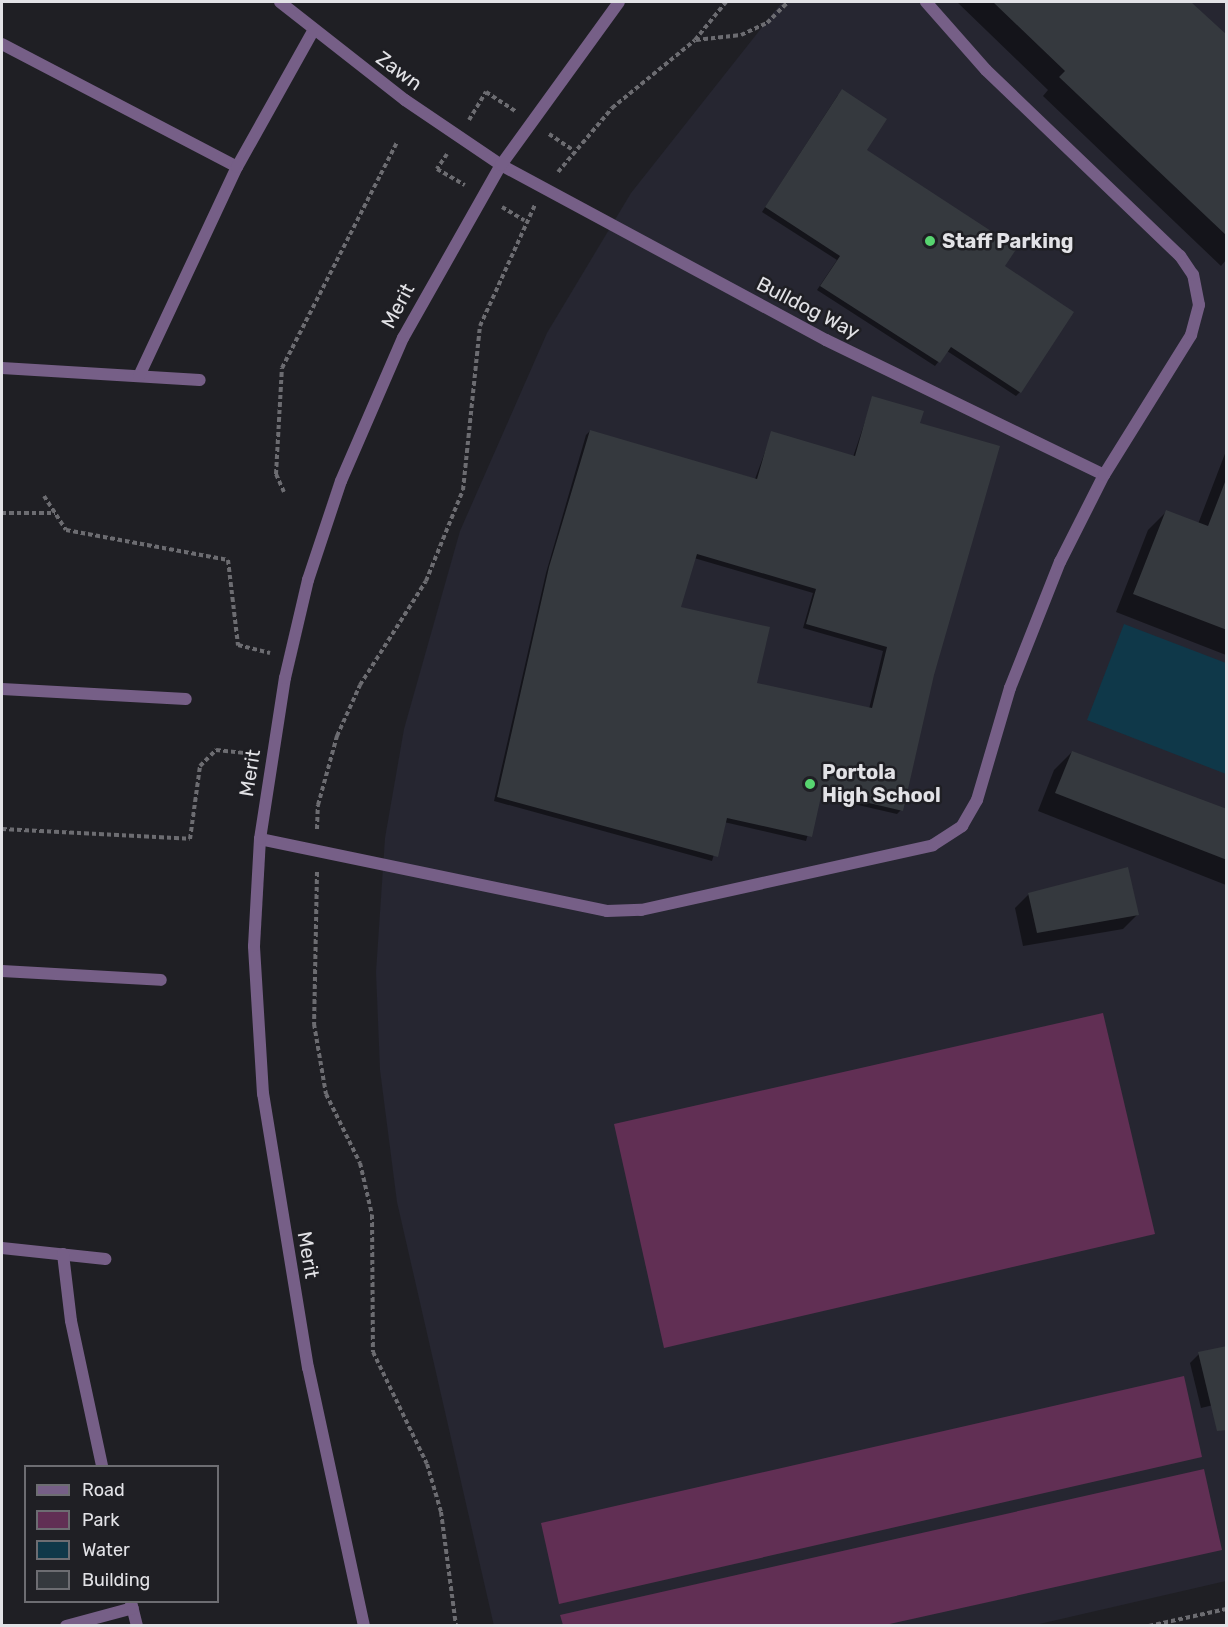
<!DOCTYPE html>
<html>
<head>
<meta charset="utf-8">
<style>
	body { margin:0 }
	#map { position:relative; width:1228px; height:1627px; overflow:hidden; background:#1f1f24; font-family:Rubik,sans-serif }
	div>[style] { position:absolute }
	.built>* { inset:0; background:#262631 }
	.green>* { inset:0; background:#612f54 }
	.water>* { inset:0; background:#0f3849 }
	.shadow>* { inset:0; background:#0007 }
	.building>* { inset:0; background:#35393e }
	.path>* { height:4px; margin-top:-2px; transform-origin:0; background:repeating-linear-gradient(90deg,#6c6c71 0 4.5px,transparent 0 7.5px) }
	.service>* { height:12px; margin:-6px; padding:0 6px; transform-origin:6px; border-radius:6px; background:#765f87 }
	.minor>* { height:12px; margin:-6px; padding:0 6px; transform-origin:6px; border-radius:6px; background:#765f87 }
	.tertiary>* { height:12px; margin:-6px; padding:0 6px; transform-origin:6px; border-radius:6px; background:#765f87 }
	.dots>* { width:16px; height:16px; translate:-50% -50%; box-sizing:border-box; border:3px solid #1f1f24; border-radius:50% }
	span { translate:-50% -50%; white-space:nowrap; text-align:center; line-height:1.15; -webkit-text-stroke:5px #1f1f24; paint-order:stroke }
	.street-label { font-size:20px; color:#e2e2e6 }
	.poi-label { font-size:20px; color:#e2e2e6; font-weight:700 }
	.left { translate:0 -50%; text-align:left }
	.frame { position:absolute; inset:0; border:3px solid #e2e2e6; pointer-events:none }
	.legend { position:absolute; left:24px; top:1465px; width:195px; height:138px; box-sizing:border-box; background:#1f1f24; border:2px solid #6d6d72; margin:0; padding:8px 10px; list-style:none; font-size:18px; color:#e2e2e6 }
	.legend li { display:flex; align-items:center; gap:12px; height:30px }
	.legend b { width:30px; border:2px solid #6d6d72 }
</style>
</head>
<body>
<div id="map">
	<div class="built">
		<div style="clip-path:polygon(782px 2px,1226px 2px,1226px 1581px,1035px 1625px,494px 1626px,397px 1202px,380px 1070px,376px 972px,385px 838px,404px 729px,460px 531px,547px 333px,631px 193px)"></div>
	</div>
	<div class="green">
		<div style="clip-path:polygon(1103px 1013px,1155px 1234px,664px 1348px,614px 1124px)"></div>
		<div style="clip-path:polygon(1184px 1376px,1202px 1457px,559px 1604px,541px 1523px)"></div>
		<div style="clip-path:polygon(1204px 1469px,1222px 1550px,885px 1625px,563px 1625px,560px 1615px)"></div>
	</div>
	<div class="water">
		<div style="clip-path:polygon(1124px 624px,1226px 663px,1226px 774px,1087px 720px)"></div>
	</div>
	<div class="shadow">
		<div style="clip-path:polygon(957px 2px,1189px 2px,1226px 38px,1226px 260px,1221px 266px,1043px 96px,1048px 90px)"></div>
		<div style="clip-path:polygon(838px 95px,865px 150px,1020px 392px,1016px 396px,947px 351px,935px 366px,817px 290px,837px 260px,762px 212px)"></div>
		<div style="clip-path:polygon(evenodd,873px 398px,919px 424px,933px 675px,901px 810px,897px 814px,819px 796px,806px 841px,724px 822px,712px 861px,494px 801px,546px 573px,586px 435px,590px 431px,755px 479px,772px 433px,853px 457px,873px 398px,694px 558px,813px 593px,803px 628px,883px 651px,869px 709px,756px 684px,679px 608px,694px 558px)"></div>
		<div style="clip-path:polygon(1226px 451px,1226px 655px,1116px 612px,1148px 530px,1166px 512px,1198px 524px)"></div>
		<div style="clip-path:polygon(1072px 752px,1226px 811px,1226px 885px,1038px 811px,1054px 770px)"></div>
		<div style="clip-path:polygon(1029px 894px,1137px 915px,1123px 929px,1023px 946px,1015px 908px)"></div>
		<div style="clip-path:polygon(1199px 1354px,1226px 1402px,1201px 1408px,1190px 1363px)"></div>
	</div>
	<div class="building">
		<div style="clip-path:polygon(993px 2px,1191px 2px,1227px 35px,1227px 236px,1059px 77px,1065px 71px)"></div>
		<div style="clip-path:polygon(842px 89px,887px 119px,867px 150px,1017px 248px,1005px 266px,1074px 312px,1021px 393px,951px 347px,940px 363px,820px 286px,840px 256px,765px 207px)"></div>
		<div style="clip-path:polygon(evenodd,872px 396px,924px 411px,920px 423px,1000px 446px,934px 675px,903px 811px,822px 792px,812px 837px,727px 818px,718px 857px,497px 797px,549px 567px,590px 430px,757px 479px,771px 431px,855px 456px,872px 396px,697px 554px,816px 589px,806px 624px,887px 647px,872px 708px,757px 683px,770px 627px,681px 607px,697px 554px)"></div>
		<div style="clip-path:polygon(1225px 482px,1227px 482px,1227px 630px,1133px 594px,1166px 510px,1208px 526px)"></div>
		<div style="clip-path:polygon(1072px 751px,1227px 809px,1227px 860px,1055px 793px)"></div>
		<div style="clip-path:polygon(1128px 867px,1139px 915px,1037px 933px,1028px 893px)"></div>
		<div style="clip-path:polygon(1227px 1346px,1227px 1430px,1217px 1431px,1198px 1352px)"></div>
	</div>
	<div class="path">
		<div style="left:696px;top:40px;width:45px;rotate:-6.3deg"></div>
		<div style="left:741px;top:35px;width:29px;rotate:-25deg"></div>
		<div style="left:767px;top:23px;width:30px;rotate:-45deg"></div>
		<div style="left:469px;top:120px;width:33px;rotate:-59deg"></div>
		<div style="left:486px;top:92px;width:35px;rotate:33deg"></div>
		<div style="left:549px;top:134px;width:29px;rotate:34deg"></div>
		<div style="left:447px;top:154px;width:18px;rotate:124deg"></div>
		<div style="left:437px;top:169px;width:32px;rotate:30deg"></div>
		<div style="left:558px;top:172px;width:84px;rotate:-49.8deg"></div>
		<div style="left:612px;top:108px;width:107px;rotate:-39.3deg"></div>
		<div style="left:695px;top:40px;width:49px;rotate:-50.8deg"></div>
		<div style="left:502px;top:207px;width:26px;rotate:31deg"></div>
		<div style="left:284px;top:492px;width:20px;rotate:-114deg"></div>
		<div style="left:276px;top:474px;width:106px;rotate:-86.8deg"></div>
		<div style="left:282px;top:368px;width:254px;rotate:-63deg"></div>
		<div style="left:44px;top:496px;width:40px;rotate:57.1deg"></div>
		<div style="left:66px;top:530px;width:165px;rotate:10.5deg"></div>
		<div style="left:228px;top:560px;width:86px;rotate:83.3deg"></div>
		<div style="left:238px;top:645px;width:33px;rotate:14deg"></div>
		<div style="left:2px;top:513px;width:53px"></div>
		<div style="left:2px;top:829px;width:188px;rotate:3deg"></div>
		<div style="left:190px;top:839px;width:74px;rotate:-82.2deg"></div>
		<div style="left:200px;top:766px;width:23px;rotate:-45deg"></div>
		<div style="left:216px;top:750px;width:37px;rotate:6deg"></div>
		<div style="left:317px;top:829px;width:24px;rotate:-88deg"></div>
		<div style="left:318px;top:805px;width:72px;rotate:-74.6deg"></div>
		<div style="left:337px;top:736px;width:56px;rotate:-65.7deg"></div>
		<div style="left:360px;top:685px;width:123px;rotate:-57.6deg"></div>
		<div style="left:426px;top:581px;width:98px;rotate:-67.9deg"></div>
		<div style="left:463px;top:490px;width:165px;rotate:-84.1deg"></div>
		<div style="left:480px;top:326px;width:133px;rotate:-65.6deg"></div>
		<div style="left:317px;top:872px;width:152px;rotate:91.1deg"></div>
		<div style="left:314px;top:1024px;width:71px;rotate:80.3deg"></div>
		<div style="left:326px;top:1094px;width:77px;rotate:63.8deg"></div>
		<div style="left:360px;top:1163px;width:53px;rotate:77deg"></div>
		<div style="left:372px;top:1215px;width:137px;rotate:89.6deg"></div>
		<div style="left:373px;top:1352px;width:124px;rotate:64.3deg"></div>
		<div style="left:427px;top:1464px;width:50px;rotate:73.7deg"></div>
		<div style="left:441px;top:1512px;width:115px;rotate:82.5deg"></div>
		<div style="left:1149px;top:1626px;width:79px;rotate:-12.4deg"></div>
	</div>
	<div class="service">
		<div style="left:2px;top:44px;width:265px;rotate:27.6deg"></div>
		<div style="left:501px;top:165px;width:369px;rotate:28.3deg"></div>
		<div style="left:826px;top:340px;width:309px;rotate:25.9deg"></div>
		<div style="left:2px;top:368px;width:198px;rotate:3.5deg"></div>
		<div style="left:139px;top:376px;width:231px;rotate:-64.9deg"></div>
		<div style="left:237px;top:167px;width:156px;rotate:-60.8deg"></div>
		<div style="left:2px;top:689px;width:184px;rotate:3.1deg"></div>
		<div style="left:260px;top:839px;width:354px;rotate:11.7deg"></div>
		<div style="left:607px;top:911px;width:34px;rotate:-2deg"></div>
		<div style="left:641px;top:910px;width:299px;rotate:-12.5deg"></div>
		<div style="left:933px;top:845px;width:35px;rotate:-33deg"></div>
		<div style="left:962px;top:826px;width:30px;rotate:-60deg"></div>
		<div style="left:977px;top:800px;width:117px;rotate:-73.6deg"></div>
		<div style="left:1010px;top:688px;width:136px;rotate:-68.4deg"></div>
		<div style="left:1060px;top:562px;width:97px;rotate:-63.2deg"></div>
		<div style="left:1104px;top:475px;width:165px;rotate:-58.1deg"></div>
		<div style="left:1191px;top:335px;width:31px;rotate:-75deg"></div>
		<div style="left:1199px;top:305px;width:31px;rotate:-101deg"></div>
		<div style="left:1193px;top:275px;width:23px;rotate:-124deg"></div>
		<div style="left:1180px;top:256px;width:269px;rotate:-136.2deg"></div>
		<div style="left:986px;top:70px;width:91px;rotate:-131.4deg"></div>
		<div style="left:2px;top:971px;width:159px;rotate:3.2deg"></div>
		<div style="left:2px;top:1248px;width:104px;rotate:6.1deg"></div>
		<div style="left:63px;top:1254px;width:67px;rotate:83.2deg"></div>
		<div style="left:71px;top:1321px;width:148px;rotate:77.9deg"></div>
		<div style="left:131px;top:1602px;width:25px;rotate:76deg"></div>
		<div style="left:66px;top:1626px;width:69px;rotate:-15deg"></div>
	</div>
	<div class="minor">
		<div style="left:280px;top:2px;width:159px;rotate:38.1deg"></div>
		<div style="left:405px;top:100px;width:116px;rotate:34.1deg"></div>
	</div>
	<div class="tertiary">
		<div style="left:364px;top:1626px;width:264px;rotate:-102.2deg"></div>
		<div style="left:308px;top:1368px;width:278px;rotate:-99.3deg"></div>
		<div style="left:263px;top:1094px;width:148px;rotate:-93.5deg"></div>
		<div style="left:254px;top:946px;width:107px;rotate:-86.8deg"></div>
		<div style="left:260px;top:839px;width:163px;rotate:-81.2deg"></div>
		<div style="left:285px;top:678px;width:101px;rotate:-76.8deg"></div>
		<div style="left:308px;top:580px;width:104px;rotate:-71.6deg"></div>
		<div style="left:341px;top:481px;width:156px;rotate:-66.6deg"></div>
		<div style="left:403px;top:338px;width:199px;rotate:-60.5deg"></div>
		<div style="left:501px;top:165px;width:201px;rotate:-54.1deg"></div>
	</div>
	<div class="dots">
		<div style="left:930px;top:241px;background:#57d570"></div>
		<div style="left:810px;top:784px;background:#57d570"></div>
	</div>
	<div class="street-label">
		<span style="left:399px;top:71px;rotate:36deg">Zawn</span>
		<span style="left:398px;top:306px;rotate:-62deg">Merit</span>
		<span style="left:808px;top:308px;rotate:27deg">Bulldog Way</span>
		<span style="left:250px;top:773px;rotate:-81deg">Merit</span>
		<span style="left:308px;top:1255px;rotate:80deg">Merit</span>
	</div>
	<div class="poi-label">
		<span class="left" style="left:942px;top:241px">Staff Parking</span>
		<span class="left" style="left:822px;top:784px">Portola<br>High School</span>
	</div>
	<div class="frame"></div>
	<ul class="legend">
	<li><b style="height:8px;background:#765f87"></b>Road</li>
	<li><b style="height:16px;background:#612f54"></b>Park</li>
	<li><b style="height:16px;background:#0f3849"></b>Water</li>
	<li><b style="height:16px;background:#35393e"></b>Building</li>
	</ul>
</div>
</body>
</html>
